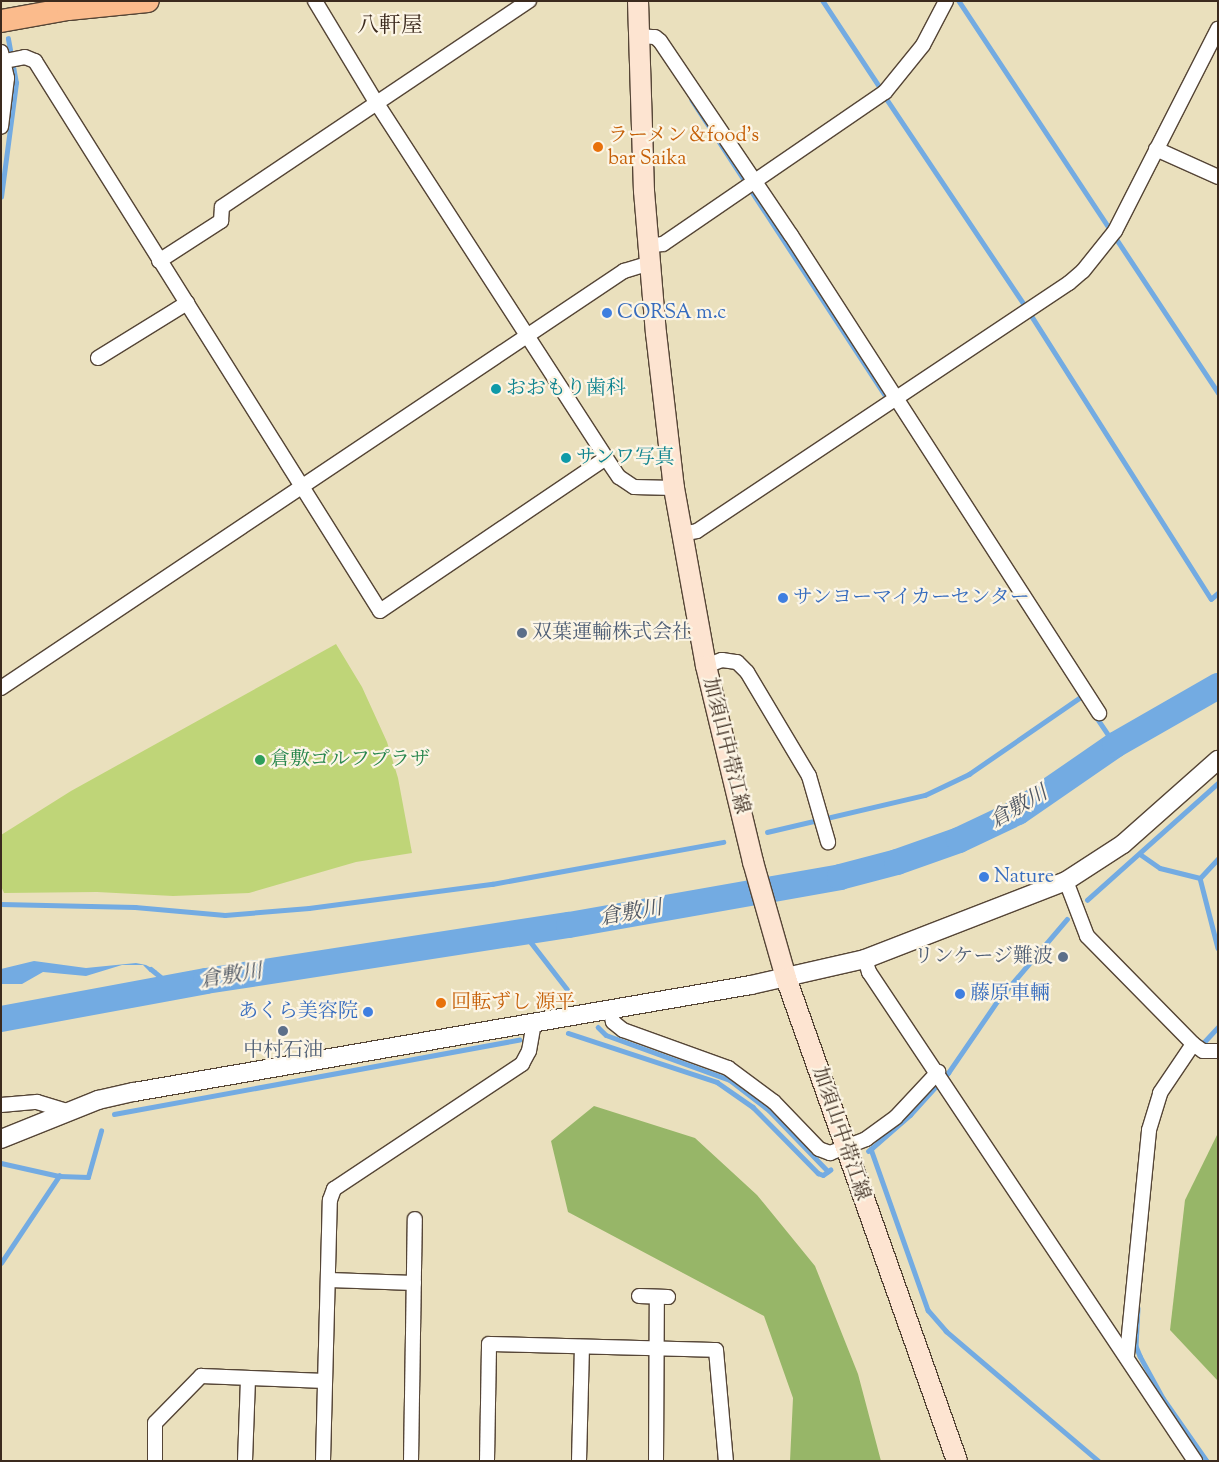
<!DOCTYPE html>
<html>
<head>
<meta charset="utf-8">
<style>
	body { margin:0 }
	#map { position:relative; width:1219px; height:1462px; overflow:hidden; background:#eae0bd; font-family:"Sorts Mill Goudy","Noto Serif JP",serif }
	div>[style] { position:absolute }
	.green>* { inset:0; background:#bfd578 }
	.forest>* { inset:0; background:#97b668 }
	.water>* { inset:0; background:#73abe2 }
	.stream>* { height:4.5px; margin:-2.25px; padding:0 2.25px; transform-origin:2.25px; border-radius:2.25px; background:#73abe2 }
	.river>* { height:26px; margin:-13px; padding:0 13px; transform-origin:13px; border-radius:13px; background:#73abe2 }
	.roads { filter:drop-shadow(1px 0 #554536) drop-shadow(-1px 0 #554536) drop-shadow(0 1px #554536) drop-shadow(0 -1px #554536) }
	.minor>* { height:14px; margin:-7px; padding:0 7px; transform-origin:7px; border-radius:7px; background:#fff }
	.tertiary>* { height:18px; margin:-9px; padding:0 9px; transform-origin:9px; border-radius:9px; background:#fff }
	.secondary>* { height:20px; margin:-10px; padding:0 10px; transform-origin:10px; border-radius:10px; background:#fde4d1 }
	.primary>* { height:22px; margin:-11px; padding:0 11px; transform-origin:11px; border-radius:11px; background:#fbbb8c }
	.dots>* { width:14px; height:14px; translate:-50% -50%; box-sizing:border-box; border:2px solid #fcf5e5; border-radius:50% }
	span { translate:-50% -50%; white-space:nowrap; text-align:center; line-height:1.15; -webkit-text-stroke:4.5px #fcf5e5; paint-order:stroke }
	.food-label { font-size:20px; color:#c56008 }
	.left { translate:0 -50%; text-align:left }
	.shop-label { font-size:20px; color:#366cbe }
	.right { translate:-100% -50%; text-align:right }
	.culture-label { font-size:20px; color:#0d838f }
	.service-label { font-size:20px; color:#4e5e75 }
	.street-label { font-size:20px; color:#3b2a1e }
	.leisure-label { font-size:20px; color:#27864d }
	.water-label { font-size:21px; color:#4f5763; font-style:italic }
	.quarter-label { font-size:22px; color:#3b2a1e }
	.frame { position:absolute; inset:0; border:2px solid #3b2a1e; pointer-events:none }
</style>
</head>
<body>
<div id="map">
	<div class="green">
		<div style="clip-path:polygon(336px 644px,362px 687px,387px 742px,398px 778px,412px 853px,356px 862px,249px 893px,173px 896px,97px 892px,4px 893px,1px 886px,1px 835px,71px 791px)"></div>
	</div>
	<div class="forest">
		<div style="clip-path:polygon(594px 1106px,695px 1138px,757px 1195px,815px 1266px,858px 1374px,881px 1461px,790px 1461px,793px 1398px,764px 1316px,568px 1212px,551px 1141px)"></div>
		<div style="clip-path:polygon(1218px 1133px,1218px 1381px,1170px 1330px,1185px 1200px)"></div>
	</div>
	<div class="water">
		<div style="clip-path:polygon(34px 961px,86px 968px,136px 963px,146px 965px,157px 971px,150px 972px,143px 965px,122px 965px,86px 976px,43px 972px,22px 984px,1px 984px,1px 969px)"></div>
	</div>
	<div class="stream">
		<div style="left:823px;top:1px;width:102px;rotate:56.6deg"></div>
		<div style="left:959px;top:1px;width:470px;rotate:56.5deg"></div>
		<div style="left:886px;top:98px;width:261px;rotate:56.2deg"></div>
		<div style="left:1031px;top:315px;width:336px;rotate:57.6deg"></div>
		<div style="left:1211px;top:599px;width:9px;rotate:-41deg"></div>
		<div style="left:692px;top:100px;width:358px;rotate:56.8deg"></div>
		<div style="left:1px;top:197px;width:115px;rotate:-82.5deg"></div>
		<div style="left:16px;top:83px;width:45px;rotate:-100.3deg"></div>
		<div style="left:1095px;top:715px;width:36px;rotate:56deg"></div>
		<div style="left:767px;top:832px;width:162px;rotate:-13.2deg"></div>
		<div style="left:925px;top:795px;width:49px;rotate:-25.5deg"></div>
		<div style="left:969px;top:774px;width:137px;rotate:-34.6deg"></div>
		<div style="left:1140px;top:854px;width:24px;rotate:35deg"></div>
		<div style="left:1160px;top:868px;width:41px;rotate:14deg"></div>
		<div style="left:1200px;top:878px;width:26px;rotate:-47deg"></div>
		<div style="left:1200px;top:878px;width:72px;rotate:75.6deg"></div>
		<div style="left:1087px;top:900px;width:176px;rotate:-41.8deg"></div>
		<div style="left:1px;top:904px;width:134px;rotate:1.3deg"></div>
		<div style="left:135px;top:907px;width:90px;rotate:5.1deg"></div>
		<div style="left:225px;top:915px;width:84px;rotate:-4.8deg"></div>
		<div style="left:309px;top:908px;width:185px;rotate:-7.5deg"></div>
		<div style="left:492px;top:884px;width:235px;rotate:-10.3deg"></div>
		<div style="left:523px;top:932px;width:72px;rotate:52.3deg"></div>
		<div style="left:151px;top:969px;width:28px;rotate:39deg"></div>
		<div style="left:598px;top:1027px;width:11px;rotate:45deg"></div>
		<div style="left:606px;top:1035px;width:132px;rotate:19.9deg"></div>
		<div style="left:730px;top:1080px;width:49px;rotate:37.6deg"></div>
		<div style="left:769px;top:1110px;width:85px;rotate:46deg"></div>
		<div style="left:568px;top:1033px;width:157px;rotate:18.2deg"></div>
		<div style="left:717px;top:1082px;width:44px;rotate:34.8deg"></div>
		<div style="left:753px;top:1107px;width:93px;rotate:45.4deg"></div>
		<div style="left:818px;top:1173px;width:5px;rotate:22deg"></div>
		<div style="left:823px;top:1175px;width:9px;rotate:-36deg"></div>
		<div style="left:1204px;top:1042px;width:21px;rotate:-47deg"></div>
		<div style="left:114px;top:1114px;width:412px;rotate:-10.4deg"></div>
		<div style="left:871px;top:1149px;width:52px;rotate:-41.1deg"></div>
		<div style="left:910px;top:1115px;width:57px;rotate:-47.9deg"></div>
		<div style="left:948px;top:1073px;width:88px;rotate:-55.6deg"></div>
		<div style="left:998px;top:1000px;width:106px;rotate:-49.6deg"></div>
		<div style="left:868px;top:1151px;width:4px;rotate:-34deg"></div>
		<div style="left:871px;top:1149px;width:171px;rotate:70.5deg"></div>
		<div style="left:928px;top:1310px;width:28px;rotate:49deg"></div>
		<div style="left:946px;top:1331px;width:201px;rotate:40.4deg"></div>
		<div style="left:1px;top:1163px;width:59px;rotate:12.6deg"></div>
		<div style="left:59px;top:1176px;width:29px;rotate:2deg"></div>
		<div style="left:88px;top:1177px;width:48px;rotate:-74.2deg"></div>
		<div style="left:1px;top:1263px;width:105px;rotate:-56.3deg"></div>
		<div style="left:1138px;top:1308px;width:38px;rotate:93deg"></div>
		<div style="left:1136px;top:1346px;width:11px;rotate:68deg"></div>
		<div style="left:1140px;top:1356px;width:48px;rotate:61.3deg"></div>
		<div style="left:1163px;top:1398px;width:77px;rotate:55.1deg"></div>
	</div>
	<div class="river">
		<div style="left:1px;top:1019px;width:208px;rotate:-10.5deg"></div>
		<div style="left:206px;top:981px;width:367px;rotate:-8.8deg"></div>
		<div style="left:569px;top:925px;width:275px;rotate:-10deg"></div>
		<div style="left:840px;top:877px;width:59px;rotate:-14.7deg"></div>
		<div style="left:897px;top:862px;width:66px;rotate:-19.5deg"></div>
		<div style="left:959px;top:840px;width:65px;rotate:-25.4deg"></div>
		<div style="left:1018px;top:812px;width:118px;rotate:-34.6deg"></div>
		<div style="left:1115px;top:745px;width:119px;rotate:-29.8deg"></div>
	</div>
	<div class="roads">
		<div class="minor">
			<div style="left:315px;top:1px;width:118px;rotate:58.9deg"></div>
			<div style="left:376px;top:102px;width:424px;rotate:57.1deg"></div>
			<div style="left:606px;top:458px;width:23px;rotate:56deg"></div>
			<div style="left:619px;top:477px;width:18px;rotate:34deg"></div>
			<div style="left:634px;top:487px;width:40px;rotate:1.4deg"></div>
			<div style="left:639px;top:36px;width:16px;rotate:4deg"></div>
			<div style="left:655px;top:37px;width:6px;rotate:39deg"></div>
			<div style="left:660px;top:41px;width:234px;rotate:56deg"></div>
			<div style="left:791px;top:235px;width:569px;rotate:57.2deg"></div>
			<div style="left:1px;top:52px;width:27px;rotate:77deg"></div>
			<div style="left:7px;top:78px;width:49px;rotate:97deg"></div>
			<div style="left:5px;top:61px;width:20px;rotate:-11deg"></div>
			<div style="left:25px;top:57px;width:11px;rotate:22deg"></div>
			<div style="left:35px;top:61px;width:649px;rotate:57.9deg"></div>
			<div style="left:380px;top:611px;width:273px;rotate:-34.1deg"></div>
			<div style="left:1156px;top:149px;width:68px;rotate:24.3deg"></div>
			<div style="left:648px;top:246px;width:15px;rotate:-8deg"></div>
			<div style="left:663px;top:244px;width:269px;rotate:-34.4deg"></div>
			<div style="left:885px;top:92px;width:60px;rotate:-51deg"></div>
			<div style="left:923px;top:45px;width:50px;rotate:-62.4deg"></div>
			<div style="left:159px;top:261px;width:74px;rotate:-32.8deg"></div>
			<div style="left:221px;top:221px;width:14px;rotate:-86deg"></div>
			<div style="left:222px;top:207px;width:370px;rotate:-33.9deg"></div>
			<div style="left:98px;top:358px;width:105px;rotate:-31.7deg"></div>
			<div style="left:682px;top:534px;width:15px;rotate:-11deg"></div>
			<div style="left:697px;top:531px;width:447px;rotate:-33.7deg"></div>
			<div style="left:1069px;top:283px;width:18px;rotate:-41deg"></div>
			<div style="left:1083px;top:271px;width:51px;rotate:-51.3deg"></div>
			<div style="left:1115px;top:231px;width:227px;rotate:-63deg"></div>
			<div style="left:706px;top:666px;width:17px;rotate:-21deg"></div>
			<div style="left:722px;top:660px;width:15px;rotate:8deg"></div>
			<div style="left:737px;top:662px;width:14px;rotate:45deg"></div>
			<div style="left:747px;top:672px;width:121px;rotate:59.2deg"></div>
			<div style="left:809px;top:776px;width:69px;rotate:73.9deg"></div>
			<div style="left:1px;top:688px;width:750px;rotate:-33.8deg"></div>
			<div style="left:624px;top:271px;width:27px;rotate:-17deg"></div>
			<div style="left:1066px;top:881px;width:59px;rotate:69.1deg"></div>
			<div style="left:1087px;top:936px;width:151px;rotate:45.5deg"></div>
			<div style="left:1193px;top:1044px;width:12px;rotate:35deg"></div>
			<div style="left:1203px;top:1051px;width:15px"></div>
			<div style="left:865px;top:959px;width:14px;rotate:73deg"></div>
			<div style="left:869px;top:972px;width:588px;rotate:56.31deg"></div>
			<div style="left:610px;top:1009px;width:13px;rotate:77deg"></div>
			<div style="left:613px;top:1022px;width:13px;rotate:39deg"></div>
			<div style="left:623px;top:1030px;width:112px;rotate:19.9deg"></div>
			<div style="left:728px;top:1068px;width:57px;rotate:36.5deg"></div>
			<div style="left:774px;top:1102px;width:65px;rotate:46.2deg"></div>
			<div style="left:819px;top:1149px;width:12px;rotate:20deg"></div>
			<div style="left:830px;top:1153px;width:39px;rotate:-21deg"></div>
			<div style="left:866px;top:1139px;width:37px;rotate:-36deg"></div>
			<div style="left:896px;top:1117px;width:62px;rotate:-47deg"></div>
			<div style="left:1px;top:1105px;width:36px;rotate:-5deg"></div>
			<div style="left:37px;top:1102px;width:31px;rotate:17deg"></div>
			<div style="left:329px;top:1280px;width:85px;rotate:2deg"></div>
			<div style="left:639px;top:1296px;width:29px;rotate:2deg"></div>
			<div style="left:1127px;top:1355px;width:226px;rotate:-84.4deg"></div>
			<div style="left:1149px;top:1130px;width:39px;rotate:-73deg"></div>
			<div style="left:1160px;top:1093px;width:59px;rotate:-56deg"></div>
			<div style="left:155px;top:1461px;width:38px;rotate:-90deg"></div>
			<div style="left:155px;top:1423px;width:66px;rotate:-45.6deg"></div>
			<div style="left:201px;top:1376px;width:124px;rotate:2.3deg"></div>
			<div style="left:245px;top:1461px;width:83px;rotate:-87.9deg"></div>
			<div style="left:323px;top:1461px;width:261px;rotate:-88.5deg"></div>
			<div style="left:330px;top:1200px;width:12px;rotate:-70deg"></div>
			<div style="left:334px;top:1189px;width:226px;rotate:-33.6deg"></div>
			<div style="left:522px;top:1064px;width:15px;rotate:-62deg"></div>
			<div style="left:529px;top:1051px;width:29px;rotate:-80deg"></div>
			<div style="left:411px;top:1461px;width:242px;rotate:-89.1deg"></div>
			<div style="left:487px;top:1461px;width:117px;rotate:-89deg"></div>
			<div style="left:489px;top:1344px;width:227px;rotate:1.5deg"></div>
			<div style="left:716px;top:1350px;width:111px;rotate:84.9deg"></div>
			<div style="left:579px;top:1461px;width:114px;rotate:-88.5deg"></div>
			<div style="left:656px;top:1461px;width:164px;rotate:-89.7deg"></div>
		</div>
		<div class="tertiary">
			<div style="left:1px;top:1139px;width:105px;rotate:-21.9deg"></div>
			<div style="left:98px;top:1100px;width:37px;rotate:-13deg"></div>
			<div style="left:134px;top:1092px;width:626px;rotate:-9.84deg"></div>
			<div style="left:751px;top:985px;width:117px;rotate:-12.8deg"></div>
			<div style="left:865px;top:959px;width:216px;rotate:-21.2deg"></div>
			<div style="left:1066px;top:881px;width:68px;rotate:-33deg"></div>
			<div style="left:1123px;top:844px;width:127px;rotate:-41.5deg"></div>
		</div>
		<div class="secondary">
			<div style="left:638px;top:1px;width:190px;rotate:88.2deg"></div>
			<div style="left:644px;top:191px;width:143px;rotate:85.2deg"></div>
			<div style="left:656px;top:333px;width:156px;rotate:83.4deg"></div>
			<div style="left:674px;top:488px;width:181px;rotate:79.8deg"></div>
			<div style="left:706px;top:666px;width:202px;rotate:76.5deg"></div>
			<div style="left:753px;top:862px;width:121px;rotate:74.1deg"></div>
			<div style="left:786px;top:978px;width:512px;rotate:70.5deg"></div>
		</div>
		<div class="primary">
			<div style="left:1px;top:21px;width:68px;rotate:-10.2deg"></div>
			<div style="left:68px;top:9px;width:80px;rotate:-5.7deg"></div>
		</div>
	</div>
	<div class="dots">
		<div style="left:598px;top:147px;background:#e8710a"></div>
		<div style="left:607px;top:313px;background:#3f7fe0"></div>
		<div style="left:496px;top:389px;background:#0f9aa8"></div>
		<div style="left:566px;top:458px;background:#0f9aa8"></div>
		<div style="left:783px;top:598px;background:#3f7fe0"></div>
		<div style="left:522px;top:633px;background:#5c6f8a"></div>
		<div style="left:260px;top:760px;background:#2e9e5b"></div>
		<div style="left:984px;top:877px;background:#3f7fe0"></div>
		<div style="left:1063px;top:957px;background:#5c6f8a"></div>
		<div style="left:960px;top:994px;background:#3f7fe0"></div>
		<div style="left:441px;top:1003px;background:#e8710a"></div>
		<div style="left:368px;top:1012px;background:#3f7fe0"></div>
		<div style="left:283px;top:1031px;background:#5c6f8a"></div>
	</div>
	<div class="food-label">
		<span class="left" style="left:608px;top:148px">ラーメン＆food’s<br>bar Saika</span>
		<span class="left" style="left:451px;top:1003px">回転ずし 源平</span>
	</div>
	<div class="shop-label">
		<span class="left" style="left:617px;top:313px">CORSA m.c</span>
		<span class="left" style="left:793px;top:598px">サンヨーマイカーセンター</span>
		<span class="left" style="left:994px;top:877px">Nature</span>
		<span class="left" style="left:970px;top:994px">藤原車輛</span>
		<span class="right" style="left:358px;top:1012px">あくら美容院</span>
	</div>
	<div class="culture-label">
		<span class="left" style="left:506px;top:389px">おおもり歯科</span>
		<span class="left" style="left:576px;top:458px">サンワ写真</span>
	</div>
	<div class="service-label">
		<span class="left" style="left:532px;top:633px">双葉運輸株式会社</span>
		<span class="right" style="left:1053px;top:957px">リンケージ難波</span>
		<span style="left:283px;top:1051px">中村石油</span>
	</div>
	<div class="street-label">
		<span style="left:725px;top:746px;rotate:76deg">加須山中帯江線</span>
		<span style="left:840px;top:1134px;rotate:71deg">加須山中帯江線</span>
	</div>
	<div class="leisure-label">
		<span class="left" style="left:270px;top:760px">倉敷ゴルフプラザ</span>
	</div>
	<div class="water-label">
		<span style="left:1019px;top:808px;rotate:-30deg">倉敷川</span>
		<span style="left:631px;top:914px;rotate:-10deg">倉敷川</span>
		<span style="left:231px;top:977px;rotate:-9deg">倉敷川</span>
	</div>
	<div class="quarter-label">
		<span style="left:390px;top:28px">八軒屋</span>
	</div>
	<div class="frame"></div>
</div>
</body>
</html>
